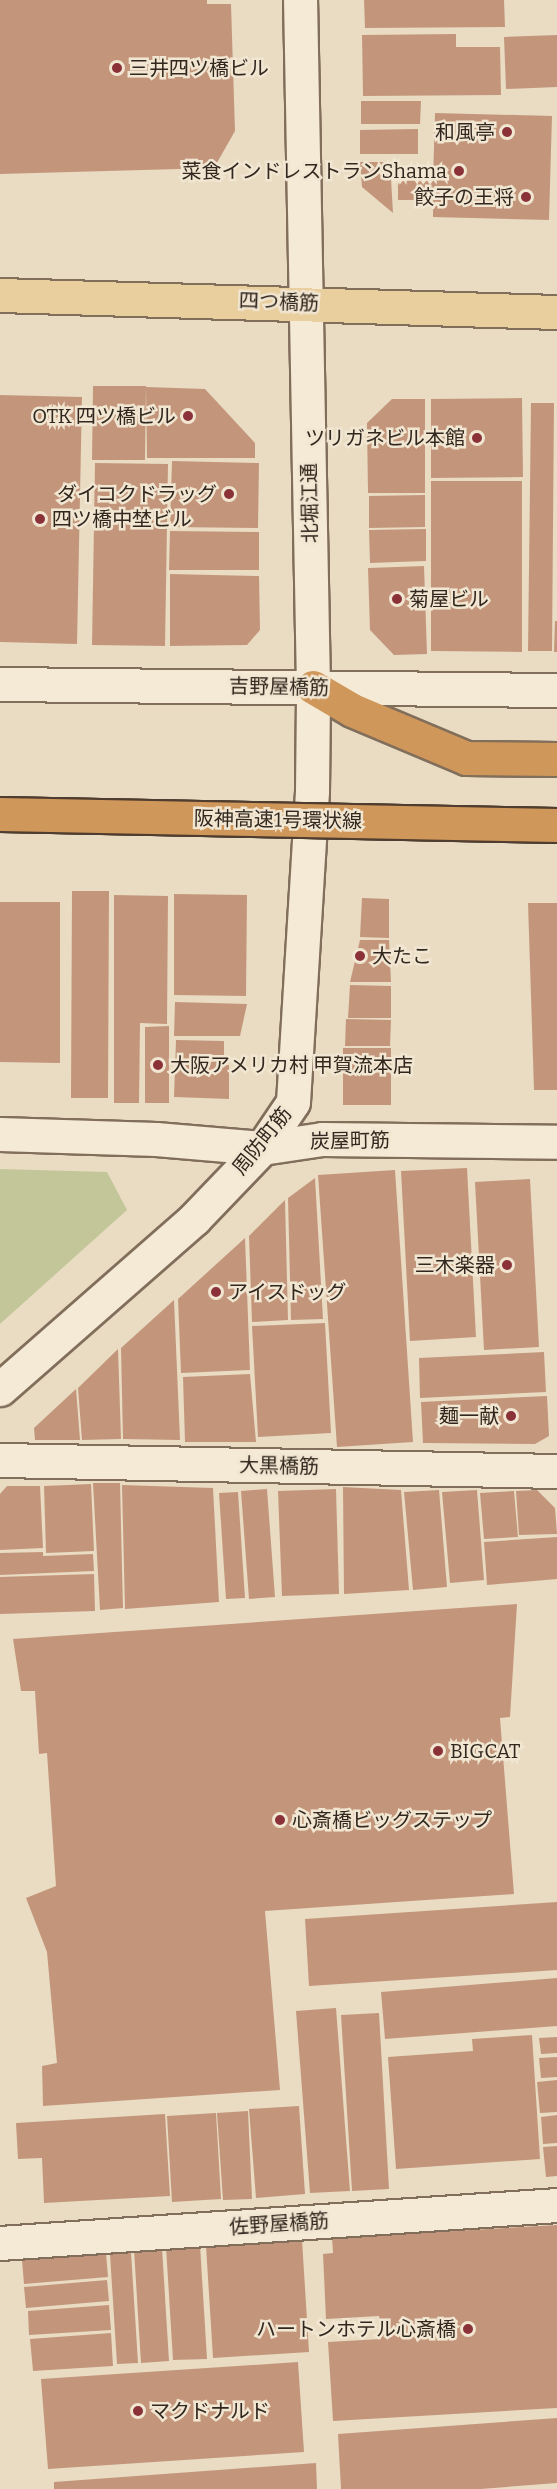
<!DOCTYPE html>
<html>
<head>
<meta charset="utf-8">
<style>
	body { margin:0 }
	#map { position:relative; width:557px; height:2489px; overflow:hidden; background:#e9dcc3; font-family:Bitter,"Noto Sans JP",serif }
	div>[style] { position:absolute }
	.green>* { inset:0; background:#c3c698 }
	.building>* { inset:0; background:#c3967c }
	.roads { filter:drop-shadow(2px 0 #816e5b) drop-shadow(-2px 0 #816e5b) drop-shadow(0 2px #816e5b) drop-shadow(0 -2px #816e5b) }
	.street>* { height:33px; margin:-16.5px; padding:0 16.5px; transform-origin:16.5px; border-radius:16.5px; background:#f5ead5 }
	.primary>* { height:33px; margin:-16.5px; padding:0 16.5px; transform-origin:16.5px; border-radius:16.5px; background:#e9ce9e }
	.highway>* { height:33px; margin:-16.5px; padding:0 16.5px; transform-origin:16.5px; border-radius:16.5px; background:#d0975b }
	.bridges { filter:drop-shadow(2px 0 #4f3d2f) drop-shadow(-2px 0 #4f3d2f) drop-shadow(0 2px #4f3d2f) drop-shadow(0 -2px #4f3d2f) }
	.highway-bridge>* { height:33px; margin:-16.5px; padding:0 16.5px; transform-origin:16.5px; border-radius:16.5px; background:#d0975b }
	.dots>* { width:16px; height:16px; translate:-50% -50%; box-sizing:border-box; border:3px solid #f1e6d1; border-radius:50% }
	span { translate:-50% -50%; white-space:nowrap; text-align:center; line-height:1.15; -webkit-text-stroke:5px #f1e6d1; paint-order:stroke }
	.poi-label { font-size:20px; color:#32271e }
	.left { translate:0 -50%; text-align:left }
	.right { translate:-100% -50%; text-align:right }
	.street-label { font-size:20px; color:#32271e }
</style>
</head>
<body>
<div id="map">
	<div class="green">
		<div style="clip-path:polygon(0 1169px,107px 1172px,127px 1210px,0 1324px)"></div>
	</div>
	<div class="building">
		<div style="clip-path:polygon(0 0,207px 0,207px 4px,231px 4px,235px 131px,214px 168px,0 174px)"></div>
		<div style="clip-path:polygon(364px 0,504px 0,505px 27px,365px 28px)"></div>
		<div style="clip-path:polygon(456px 34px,456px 47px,500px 47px,501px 95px,363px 96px,362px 35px)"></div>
		<div style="clip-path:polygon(557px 35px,557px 87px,506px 89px,504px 37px)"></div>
		<div style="clip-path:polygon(361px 101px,421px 101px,420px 124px,361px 124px)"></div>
		<div style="clip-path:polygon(435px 113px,552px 116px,549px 220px,433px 217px,433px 200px,398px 200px,398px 181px,433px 180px)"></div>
		<div style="clip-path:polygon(418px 129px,418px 154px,360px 154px,360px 130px)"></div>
		<div style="clip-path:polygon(360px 162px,390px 162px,393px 213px,362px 187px)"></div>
		<div style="clip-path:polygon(93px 386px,146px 386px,145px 460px,92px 460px)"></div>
		<div style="clip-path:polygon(146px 387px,205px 389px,255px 443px,255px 458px,147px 458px)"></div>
		<div style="clip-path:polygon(0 395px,82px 397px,77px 644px,0 642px)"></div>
		<div style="clip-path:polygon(522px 398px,523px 477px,431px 478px,431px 399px)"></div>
		<div style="clip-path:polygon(392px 399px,425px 399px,425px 493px,368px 493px,367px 423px)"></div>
		<div style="clip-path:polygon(531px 403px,554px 403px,552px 651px,528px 651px)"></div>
		<div style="clip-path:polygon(172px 461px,259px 463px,258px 528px,170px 527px)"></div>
		<div style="clip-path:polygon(95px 463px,168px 464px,165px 646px,92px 645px)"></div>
		<div style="clip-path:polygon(431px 481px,522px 481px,522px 652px,431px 651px)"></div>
		<div style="clip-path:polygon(425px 495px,425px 527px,369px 528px,369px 496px)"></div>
		<div style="clip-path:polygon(426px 529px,426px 561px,370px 563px,369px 530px)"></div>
		<div style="clip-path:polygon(170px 531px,259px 532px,259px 570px,169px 570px)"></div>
		<div style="clip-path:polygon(424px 566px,427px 654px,394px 655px,370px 630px,368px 568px)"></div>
		<div style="clip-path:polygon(170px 574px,259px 576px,260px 630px,247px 645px,170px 646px)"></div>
		<div style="clip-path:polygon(555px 621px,557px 621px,557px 652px,554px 652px)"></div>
		<div style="clip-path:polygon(72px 891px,109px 891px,108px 1098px,71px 1098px)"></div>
		<div style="clip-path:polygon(174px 894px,247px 895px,246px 996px,174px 995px)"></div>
		<div style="clip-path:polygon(114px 895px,168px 896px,167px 1024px,140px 1023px,139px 1103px,114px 1103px)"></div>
		<div style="clip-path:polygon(362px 898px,389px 899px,389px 938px,360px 937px)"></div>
		<div style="clip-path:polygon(0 902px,60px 902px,60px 1063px,0 1062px)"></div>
		<div style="clip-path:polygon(528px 903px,557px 903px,557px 1090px,534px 1090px)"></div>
		<div style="clip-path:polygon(360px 940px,389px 940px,391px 982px,350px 982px)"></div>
		<div style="clip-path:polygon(350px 985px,391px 986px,391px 1018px,348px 1018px)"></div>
		<div style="clip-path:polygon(175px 1002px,247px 1004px,240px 1036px,174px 1036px)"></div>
		<div style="clip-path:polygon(346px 1019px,391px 1020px,390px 1046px,345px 1046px)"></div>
		<div style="clip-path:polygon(169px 1026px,169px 1103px,145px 1103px,145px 1027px)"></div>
		<div style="clip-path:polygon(176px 1040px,224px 1041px,224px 1065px,229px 1065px,229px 1099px,174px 1097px)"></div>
		<div style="clip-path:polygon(343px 1048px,391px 1048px,391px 1105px,343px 1105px)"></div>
		<div style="clip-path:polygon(467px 1168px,476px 1337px,410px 1341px,401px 1171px)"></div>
		<div style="clip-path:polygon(395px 1170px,413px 1442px,337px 1447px,318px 1175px)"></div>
		<div style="clip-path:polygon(315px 1178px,323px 1319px,291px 1320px,288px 1198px)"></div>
		<div style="clip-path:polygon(530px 1179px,539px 1347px,484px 1350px,475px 1182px)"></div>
		<div style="clip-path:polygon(285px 1200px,288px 1320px,252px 1322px,249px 1236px)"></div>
		<div style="clip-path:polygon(245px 1238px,250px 1370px,181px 1373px,178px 1299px)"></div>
		<div style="clip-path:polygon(174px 1300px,180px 1440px,123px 1439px,121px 1348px)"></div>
		<div style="clip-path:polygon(325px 1323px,331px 1433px,258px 1437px,252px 1326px)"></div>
		<div style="clip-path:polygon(118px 1349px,121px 1439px,82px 1440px,78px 1388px)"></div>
		<div style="clip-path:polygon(544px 1352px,546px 1392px,420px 1398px,419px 1358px)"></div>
		<div style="clip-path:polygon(250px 1374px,256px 1442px,185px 1442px,183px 1377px)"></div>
		<div style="clip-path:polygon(76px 1389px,80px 1440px,35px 1440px,34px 1428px)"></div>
		<div style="clip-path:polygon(547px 1396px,549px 1436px,535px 1444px,423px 1443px,421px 1402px)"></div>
		<div style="clip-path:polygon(93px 1483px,120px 1483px,123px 1608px,100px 1610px)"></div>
		<div style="clip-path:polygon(91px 1484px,94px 1551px,46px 1553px,44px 1486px)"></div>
		<div style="clip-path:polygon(122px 1485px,213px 1488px,219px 1602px,125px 1609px)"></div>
		<div style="clip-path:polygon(7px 1486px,40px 1486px,43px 1548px,0 1550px,0 1494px)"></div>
		<div style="clip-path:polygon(343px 1487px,401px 1490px,409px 1590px,344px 1594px)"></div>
		<div style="clip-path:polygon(267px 1489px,275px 1597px,249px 1599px,241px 1491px)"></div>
		<div style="clip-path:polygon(336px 1489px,339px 1594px,282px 1596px,278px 1491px)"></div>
		<div style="clip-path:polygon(439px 1490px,447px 1587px,413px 1590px,404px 1492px)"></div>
		<div style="clip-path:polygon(477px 1490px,484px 1580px,450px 1583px,442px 1492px)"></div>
		<div style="clip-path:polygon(537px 1490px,555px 1508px,557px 1534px,519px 1535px,516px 1491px)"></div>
		<div style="clip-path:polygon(514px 1491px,518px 1537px,484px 1539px,480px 1493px)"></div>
		<div style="clip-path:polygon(238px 1492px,245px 1598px,226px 1599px,219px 1493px)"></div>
		<div style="clip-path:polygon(557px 1537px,557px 1579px,487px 1585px,484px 1542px)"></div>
		<div style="clip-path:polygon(43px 1552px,43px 1556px,93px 1554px,94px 1571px,0 1575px,0 1553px)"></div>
		<div style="clip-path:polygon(94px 1574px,95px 1611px,0 1614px,0 1577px)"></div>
		<div style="clip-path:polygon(517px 1604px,510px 1717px,500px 1718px,514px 1894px,265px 1911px,280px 2090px,43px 2106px,42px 2066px,57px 2063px,47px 1952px,26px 1898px,56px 1886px,47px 1753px,39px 1754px,35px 1691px,21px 1691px,13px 1639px)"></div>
		<div style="clip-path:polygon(557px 1902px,557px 1970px,309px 1986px,305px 1919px)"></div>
		<div style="clip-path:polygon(557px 1978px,557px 2026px,385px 2039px,381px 1992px)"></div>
		<div style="clip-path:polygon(336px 2008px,350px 2191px,310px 2193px,296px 2011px)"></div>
		<div style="clip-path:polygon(379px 2013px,389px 2189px,352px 2191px,341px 2015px)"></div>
		<div style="clip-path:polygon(532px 2035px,540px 2159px,396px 2169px,388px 2057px,473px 2051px,472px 2039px)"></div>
		<div style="clip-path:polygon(557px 2037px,557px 2053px,541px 2054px,539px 2038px)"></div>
		<div style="clip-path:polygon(557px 2057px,557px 2077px,541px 2078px,539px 2058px)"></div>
		<div style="clip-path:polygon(557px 2080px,557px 2112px,540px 2113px,537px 2082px)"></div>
		<div style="clip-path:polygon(299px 2106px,305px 2194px,256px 2198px,249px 2109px)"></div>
		<div style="clip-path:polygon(248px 2111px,252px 2199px,223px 2200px,217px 2113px)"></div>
		<div style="clip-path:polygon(216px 2113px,221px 2199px,172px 2202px,167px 2116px)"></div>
		<div style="clip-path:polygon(165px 2114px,170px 2196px,44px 2203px,42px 2158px,18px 2159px,16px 2123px)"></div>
		<div style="clip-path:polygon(557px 2115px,557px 2143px,543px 2144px,541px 2117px)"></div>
		<div style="clip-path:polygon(557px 2146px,557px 2176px,546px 2177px,543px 2147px)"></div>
		<div style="clip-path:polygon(557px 2225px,557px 2408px,333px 2421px,328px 2342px,381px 2339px,379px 2316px,326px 2319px,323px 2254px,333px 2253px,332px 2238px)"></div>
		<div style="clip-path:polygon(302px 2240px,309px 2352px,213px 2358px,206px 2246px)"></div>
		<div style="clip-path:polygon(200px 2245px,207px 2359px,173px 2360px,166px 2247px)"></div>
		<div style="clip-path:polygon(162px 2248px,169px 2361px,141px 2363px,134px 2250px)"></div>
		<div style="clip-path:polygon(131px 2252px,138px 2363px,117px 2364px,110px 2254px)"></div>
		<div style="clip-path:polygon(106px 2253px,108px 2277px,24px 2284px,22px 2260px)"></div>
		<div style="clip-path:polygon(107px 2280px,109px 2301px,26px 2308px,24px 2287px)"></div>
		<div style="clip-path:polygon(109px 2305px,111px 2330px,29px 2335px,28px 2311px)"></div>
		<div style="clip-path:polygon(111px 2333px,113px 2366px,33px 2371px,30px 2339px)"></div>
		<div style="clip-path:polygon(298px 2362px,304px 2452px,48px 2469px,41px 2379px)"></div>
		<div style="clip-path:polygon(557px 2418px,557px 2483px,481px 2489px,341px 2489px,338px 2434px)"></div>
		<div style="clip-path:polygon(316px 2463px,317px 2489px,54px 2489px,54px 2482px)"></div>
	</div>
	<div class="roads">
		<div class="street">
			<div style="left:0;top:684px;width:557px;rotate:0.62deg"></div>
			<div style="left:0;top:1134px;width:156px;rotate:1.8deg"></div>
			<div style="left:156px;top:1139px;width:106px;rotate:4.9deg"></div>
			<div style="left:262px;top:1148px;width:61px;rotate:-8.5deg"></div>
			<div style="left:322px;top:1139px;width:235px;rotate:0.7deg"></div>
			<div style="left:0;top:1389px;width:258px;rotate:-41.2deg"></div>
			<div style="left:194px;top:1219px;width:98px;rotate:-46.2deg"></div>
			<div style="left:262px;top:1148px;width:55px;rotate:-56deg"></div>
			<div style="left:293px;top:1102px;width:312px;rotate:-86.5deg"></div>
			<div style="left:312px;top:791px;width:104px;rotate:-89.4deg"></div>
			<div style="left:313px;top:687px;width:687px;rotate:-91.08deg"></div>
			<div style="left:0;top:1460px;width:557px;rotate:1.13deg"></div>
			<div style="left:0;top:2243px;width:558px;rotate:-3.9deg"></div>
		</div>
		<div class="primary">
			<div style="left:0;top:295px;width:557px;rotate:1.75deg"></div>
		</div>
		<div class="highway">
			<div style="left:313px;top:687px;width:45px;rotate:30.5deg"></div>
			<div style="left:352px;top:710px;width:124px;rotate:22.8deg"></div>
			<div style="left:466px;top:758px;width:91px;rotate:0.6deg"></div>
		</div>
	</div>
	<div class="bridges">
		<div class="highway-bridge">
			<div style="left:0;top:814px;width:557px;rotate:1.13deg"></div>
		</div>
	</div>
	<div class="dots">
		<div style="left:117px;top:68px;background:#8a3237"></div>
		<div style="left:507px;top:132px;background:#8a3237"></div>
		<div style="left:459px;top:171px;background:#8a3237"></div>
		<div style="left:526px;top:197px;background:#8a3237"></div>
		<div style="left:188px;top:416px;background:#8a3237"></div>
		<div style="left:477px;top:438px;background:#8a3237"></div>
		<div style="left:229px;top:494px;background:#8a3237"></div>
		<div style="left:40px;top:519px;background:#8a3237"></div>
		<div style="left:397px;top:599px;background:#8a3237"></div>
		<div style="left:360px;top:956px;background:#8a3237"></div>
		<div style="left:158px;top:1065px;background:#8a3237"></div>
		<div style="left:507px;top:1265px;background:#8a3237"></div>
		<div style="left:216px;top:1292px;background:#8a3237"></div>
		<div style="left:511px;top:1416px;background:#8a3237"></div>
		<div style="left:438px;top:1751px;background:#8a3237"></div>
		<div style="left:280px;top:1820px;background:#8a3237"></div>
		<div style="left:468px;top:2329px;background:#8a3237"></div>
		<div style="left:138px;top:2411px;background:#8a3237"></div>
	</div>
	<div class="poi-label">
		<span class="left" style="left:129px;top:68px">三井四ツ橋ビル</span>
		<span class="right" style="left:495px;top:132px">和風亭</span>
		<span class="right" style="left:447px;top:171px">菜食インドレストランShama</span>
		<span class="right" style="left:514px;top:197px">餃子の王将</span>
		<span class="right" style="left:176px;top:416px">OTK 四ツ橋ビル</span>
		<span class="right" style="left:465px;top:438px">ツリガネビル本館</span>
		<span class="right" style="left:217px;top:494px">ダイコクドラッグ</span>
		<span class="left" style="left:52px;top:519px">四ツ橋中埜ビル</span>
		<span class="left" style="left:409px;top:599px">菊屋ビル</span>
		<span class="left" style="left:372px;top:956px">大たこ</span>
		<span class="left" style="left:170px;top:1065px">大阪アメリカ村 甲賀流本店</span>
		<span class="right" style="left:495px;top:1265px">三木楽器</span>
		<span class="left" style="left:228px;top:1292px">アイスドッグ</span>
		<span class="right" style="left:499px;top:1416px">麺一献</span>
		<span class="left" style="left:450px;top:1751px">BIGCAT</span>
		<span class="left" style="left:292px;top:1820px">心斎橋ビッグステップ</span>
		<span class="right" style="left:456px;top:2329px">ハートンホテル心斎橋</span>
		<span class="left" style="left:150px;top:2411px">マクドナルド</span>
	</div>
	<div class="street-label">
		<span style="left:279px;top:302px;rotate:2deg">四つ橋筋</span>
		<span style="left:310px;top:503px;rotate:-91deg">北堀江通</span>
		<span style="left:279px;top:687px;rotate:1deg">吉野屋橋筋</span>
		<span style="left:278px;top:820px;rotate:1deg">阪神高速1号環状線</span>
		<span style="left:262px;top:1141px;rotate:-51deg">周防町筋</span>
		<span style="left:350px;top:1141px;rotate:-1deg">炭屋町筋</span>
		<span style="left:279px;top:1466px;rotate:1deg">大黒橋筋</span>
		<span style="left:279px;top:2224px;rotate:-4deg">佐野屋橋筋</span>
	</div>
</div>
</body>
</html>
